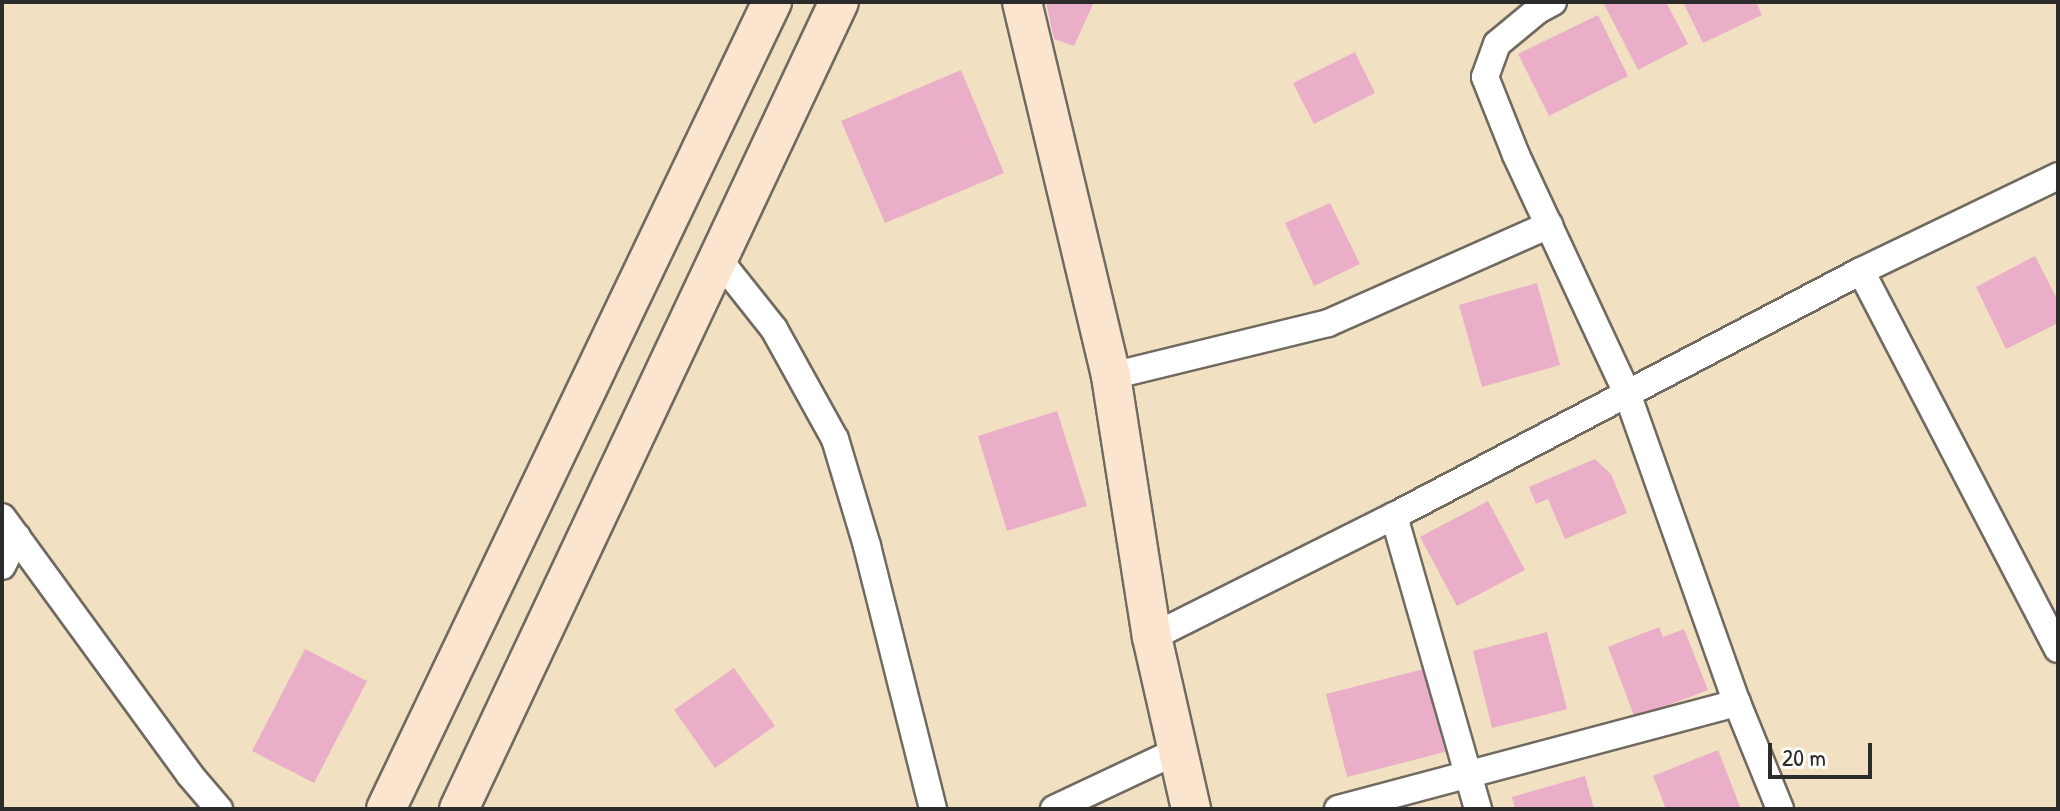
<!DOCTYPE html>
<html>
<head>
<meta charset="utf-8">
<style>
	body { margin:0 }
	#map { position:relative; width:2060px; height:811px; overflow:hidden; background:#f1e0c2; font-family:"Patrick Hand",sans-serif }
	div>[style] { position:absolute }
	.building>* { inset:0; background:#eaaec9 }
	.roads { filter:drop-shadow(2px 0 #706a60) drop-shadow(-2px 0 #706a60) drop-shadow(0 2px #706a60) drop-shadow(0 -2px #706a60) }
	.street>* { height:26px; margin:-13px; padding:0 13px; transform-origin:13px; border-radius:13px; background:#fff }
	.secondary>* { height:38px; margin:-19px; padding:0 19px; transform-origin:19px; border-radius:19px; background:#fbe5cf }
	span { translate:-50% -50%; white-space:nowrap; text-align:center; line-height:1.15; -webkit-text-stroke:6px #fdfcf7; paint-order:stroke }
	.frame { position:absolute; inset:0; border:4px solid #2b2b2b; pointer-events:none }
	.scale { position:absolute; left:1768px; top:743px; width:104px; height:36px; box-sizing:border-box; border:4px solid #2b2b2b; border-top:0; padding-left:10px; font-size:24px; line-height:28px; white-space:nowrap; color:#2b2b2b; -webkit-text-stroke:6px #fdfcf7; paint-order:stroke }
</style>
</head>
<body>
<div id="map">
	<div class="building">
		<div style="clip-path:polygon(1046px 2px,1094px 2px,1074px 46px,1054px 39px)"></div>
		<div style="clip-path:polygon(1603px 2px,1666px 2px,1688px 44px,1638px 70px)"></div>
		<div style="clip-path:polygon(1683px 2px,1756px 2px,1762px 15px,1703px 43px)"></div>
		<div style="clip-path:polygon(1598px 15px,1628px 76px,1549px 116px,1518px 54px)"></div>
		<div style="clip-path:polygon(1355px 52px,1375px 93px,1314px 124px,1293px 83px)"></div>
		<div style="clip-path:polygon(961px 70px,1004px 173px,885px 223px,841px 121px)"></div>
		<div style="clip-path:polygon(1330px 203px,1360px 264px,1314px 286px,1285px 223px)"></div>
		<div style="clip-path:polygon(2035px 256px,2058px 301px,2058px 323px,2006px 349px,1976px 287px)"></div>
		<div style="clip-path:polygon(1537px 283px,1560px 365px,1482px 387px,1459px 305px)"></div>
		<div style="clip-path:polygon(1057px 411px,1087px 506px,1007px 531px,978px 436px)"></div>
		<div style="clip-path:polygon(1595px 459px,1611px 474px,1627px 513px,1565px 539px,1548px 499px,1536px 504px,1529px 487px)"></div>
		<div style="clip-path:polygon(1488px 501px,1525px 570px,1457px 606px,1420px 537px)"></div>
		<div style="clip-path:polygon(1659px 627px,1663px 637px,1684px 629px,1708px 690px,1635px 718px,1608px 647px)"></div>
		<div style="clip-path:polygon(1547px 632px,1567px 709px,1492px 728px,1473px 651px)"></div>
		<div style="clip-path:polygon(305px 649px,367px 681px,314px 783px,252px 751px)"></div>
		<div style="clip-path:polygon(734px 668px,775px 726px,715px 768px,674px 710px)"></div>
		<div style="clip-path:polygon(1424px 669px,1445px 752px,1347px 777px,1326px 694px)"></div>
		<div style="clip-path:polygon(1718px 750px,1741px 809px,1666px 809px,1653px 776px)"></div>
		<div style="clip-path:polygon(1585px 776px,1594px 809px,1515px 809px,1512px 797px)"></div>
	</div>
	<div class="roads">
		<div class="street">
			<div style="left:1553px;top:2px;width:17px;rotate:152deg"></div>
			<div style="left:1538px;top:10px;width:53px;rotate:140.3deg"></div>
			<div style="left:1497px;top:44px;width:35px;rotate:110deg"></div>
			<div style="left:1485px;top:77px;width:84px;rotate:68.3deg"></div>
			<div style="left:1516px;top:155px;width:263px;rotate:65deg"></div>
			<div style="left:1627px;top:393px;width:329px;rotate:70.5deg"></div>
			<div style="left:1737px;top:703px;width:114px;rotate:67.9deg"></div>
			<div style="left:720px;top:261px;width:87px;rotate:51.5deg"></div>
			<div style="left:774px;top:329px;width:126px;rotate:61deg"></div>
			<div style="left:835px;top:439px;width:112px;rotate:73.3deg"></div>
			<div style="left:867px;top:546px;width:271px;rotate:75.9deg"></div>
			<div style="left:1861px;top:271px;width:426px;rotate:62.5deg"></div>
			<div style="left:1111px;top:376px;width:223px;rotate:-13.7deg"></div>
			<div style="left:1328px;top:323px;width:242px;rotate:-23.9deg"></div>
			<div style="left:1394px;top:516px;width:305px;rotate:74deg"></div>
			<div style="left:2px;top:517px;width:319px;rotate:53.9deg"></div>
			<div style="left:190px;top:775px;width:45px;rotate:49.5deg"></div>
			<div style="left:2px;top:566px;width:33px;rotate:-63deg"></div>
			<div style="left:1152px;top:637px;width:271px;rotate:-26.6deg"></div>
			<div style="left:1394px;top:516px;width:527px;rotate:-27.68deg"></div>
			<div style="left:1861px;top:271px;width:219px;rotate:-25.7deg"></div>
			<div style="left:1054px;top:809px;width:136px;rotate:-25.2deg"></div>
			<div style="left:1338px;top:809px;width:413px;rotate:-14.9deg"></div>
		</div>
		<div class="secondary">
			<div style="left:1022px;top:2px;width:384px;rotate:76.6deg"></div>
			<div style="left:1111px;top:376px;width:264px;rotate:81.1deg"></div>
			<div style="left:1152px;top:637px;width:176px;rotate:77.2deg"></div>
			<div style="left:386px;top:809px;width:895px;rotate:-64.44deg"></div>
			<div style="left:459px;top:809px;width:892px;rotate:-64.79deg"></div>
		</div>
	</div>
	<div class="frame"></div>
	<div class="scale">20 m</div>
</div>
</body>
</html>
